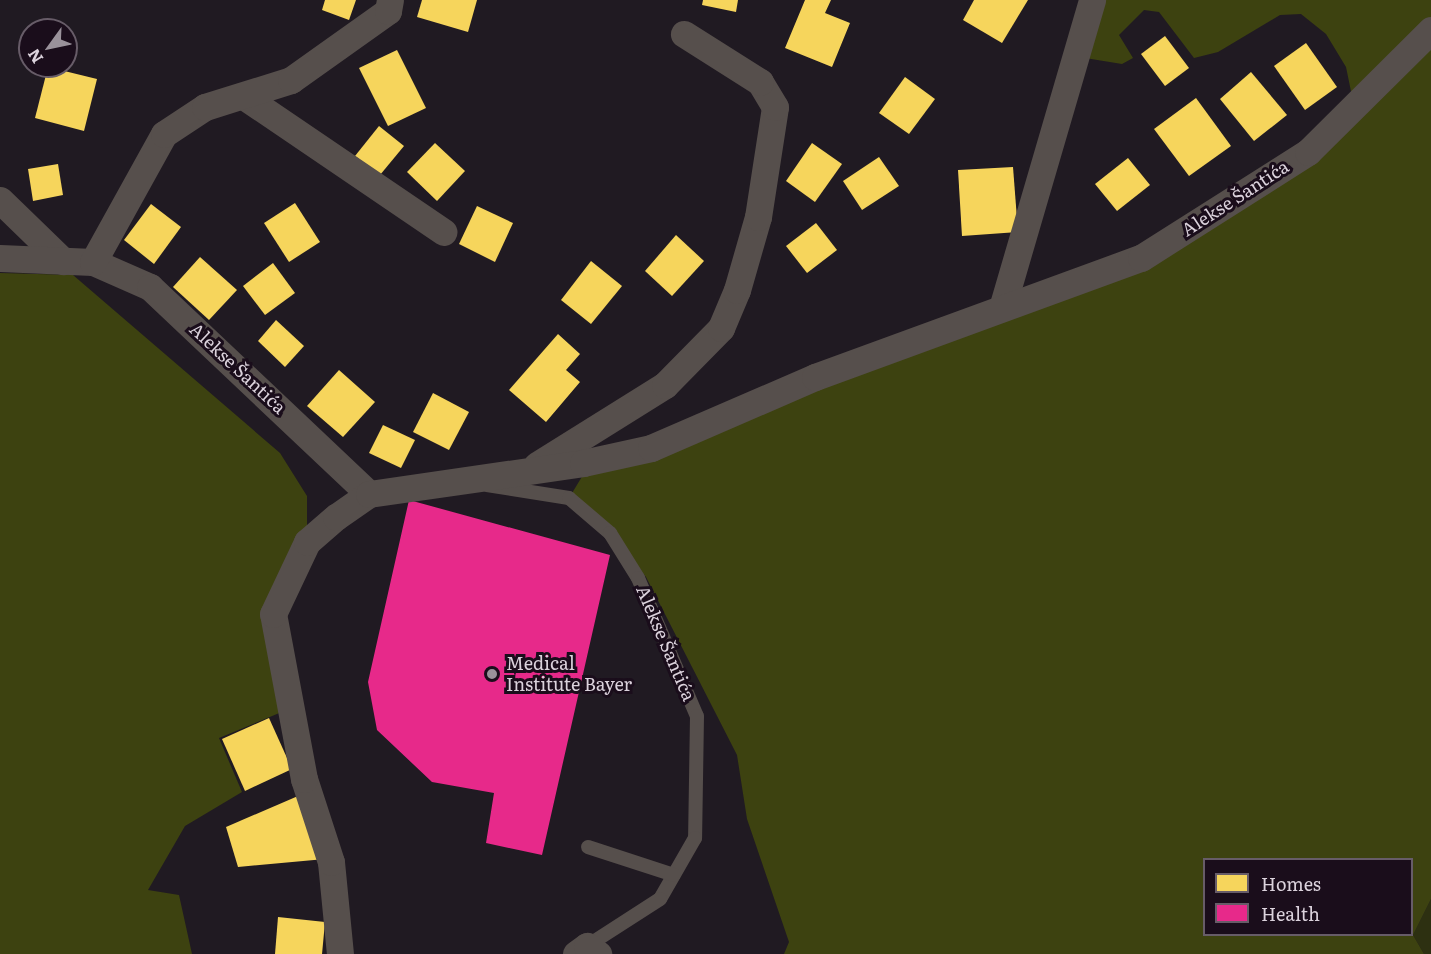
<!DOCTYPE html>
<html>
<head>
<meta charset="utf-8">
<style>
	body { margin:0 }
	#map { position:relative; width:1431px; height:954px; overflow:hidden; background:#201a22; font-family:Literata,serif }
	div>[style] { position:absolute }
	.green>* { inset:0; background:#2d3011 }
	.forest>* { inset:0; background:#3d4210 }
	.homes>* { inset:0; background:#f6d55c }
	.health>* { inset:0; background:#e7298a }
	.lane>* { height:14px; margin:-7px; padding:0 7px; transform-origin:7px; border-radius:7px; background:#564f4c }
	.street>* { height:27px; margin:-13.5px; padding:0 13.5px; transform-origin:13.5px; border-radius:13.5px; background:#564f4c }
	.dots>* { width:16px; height:16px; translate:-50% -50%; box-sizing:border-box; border:3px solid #1a0d1b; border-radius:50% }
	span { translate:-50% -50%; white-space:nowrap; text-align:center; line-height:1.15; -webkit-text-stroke:6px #1a0d1b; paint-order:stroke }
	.street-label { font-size:18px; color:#dbd2dc }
	.poi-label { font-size:18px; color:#dbd2dc }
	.left { translate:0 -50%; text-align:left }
	.legend { position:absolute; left:1203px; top:858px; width:210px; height:78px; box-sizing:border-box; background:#1a0d1b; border:2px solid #675c68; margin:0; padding:8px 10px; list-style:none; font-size:18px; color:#dbd2dc }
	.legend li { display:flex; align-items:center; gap:12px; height:30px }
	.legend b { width:30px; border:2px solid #675c68 }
	.north { position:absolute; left:18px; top:18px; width:60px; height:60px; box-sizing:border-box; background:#1a0d1b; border:2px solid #675c68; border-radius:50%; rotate:237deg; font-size:16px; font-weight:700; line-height:24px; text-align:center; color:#dbd2dc }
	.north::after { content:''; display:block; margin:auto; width:21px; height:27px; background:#9a929b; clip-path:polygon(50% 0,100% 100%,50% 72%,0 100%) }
</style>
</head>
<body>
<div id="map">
	<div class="green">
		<div style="clip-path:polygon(1431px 899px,1431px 954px,1424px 954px,1413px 935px)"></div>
	</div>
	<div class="forest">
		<div style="clip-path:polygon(evenodd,1092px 0,1431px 0,1431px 899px,1413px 935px,1424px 954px,784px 954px,789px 942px,747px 819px,737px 755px,646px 577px,610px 533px,569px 498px,583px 475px,1050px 294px,1308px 152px,1353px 101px,1346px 67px,1326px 34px,1301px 14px,1280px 15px,1218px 52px,1194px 58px,1159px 12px,1144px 10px,1119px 35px,1133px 58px,1122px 64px,1073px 56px,1092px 0,1204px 860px,1412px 860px,1412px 934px,1204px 934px,1204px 860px)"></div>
		<div style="clip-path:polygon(0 273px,73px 275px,280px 453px,307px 496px,307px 542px,273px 614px,289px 709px,219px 738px,242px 792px,185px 826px,148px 890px,179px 895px,192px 954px,0 954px)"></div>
	</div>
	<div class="homes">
		<div style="clip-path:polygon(325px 0,356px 0,349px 20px,322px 10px)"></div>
		<div style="clip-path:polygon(422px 0,477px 0,468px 32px,417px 17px)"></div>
		<div style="clip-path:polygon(703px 0,738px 0,736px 12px,702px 5px)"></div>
		<div style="clip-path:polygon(805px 0,831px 0,825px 13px,850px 23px,832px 67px,785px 48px)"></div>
		<div style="clip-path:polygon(974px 0,1028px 0,1002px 43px,963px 20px)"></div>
		<div style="clip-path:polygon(1165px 36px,1189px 68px,1165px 86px,1141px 54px)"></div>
		<div style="clip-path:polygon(1306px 43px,1337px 87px,1305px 110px,1274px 66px)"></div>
		<div style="clip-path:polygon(397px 50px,426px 108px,388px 126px,359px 68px)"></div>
		<div style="clip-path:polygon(48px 67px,97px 79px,84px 131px,35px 118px)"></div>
		<div style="clip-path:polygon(1251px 72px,1287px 115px,1254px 141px,1220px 99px)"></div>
		<div style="clip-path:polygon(905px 77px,935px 99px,909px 134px,879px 113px)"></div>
		<div style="clip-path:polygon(1196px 98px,1231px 146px,1189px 176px,1154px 129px)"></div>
		<div style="clip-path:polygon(379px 126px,404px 146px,380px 175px,355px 156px)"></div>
		<div style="clip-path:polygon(435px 143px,465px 171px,437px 201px,407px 172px)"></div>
		<div style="clip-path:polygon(812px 143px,842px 164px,815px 202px,786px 181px)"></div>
		<div style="clip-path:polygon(879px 157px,899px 186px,862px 210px,843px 181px)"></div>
		<div style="clip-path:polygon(1128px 158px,1150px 185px,1117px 211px,1095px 184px)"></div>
		<div style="clip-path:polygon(58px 164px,63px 195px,33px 201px,28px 169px)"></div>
		<div style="clip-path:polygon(1013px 167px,1018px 232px,962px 236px,958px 170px)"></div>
		<div style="clip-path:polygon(295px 203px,320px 242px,289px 262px,264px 223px)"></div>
		<div style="clip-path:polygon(151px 204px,181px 227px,154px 264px,124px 240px)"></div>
		<div style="clip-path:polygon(477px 206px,513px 223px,495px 262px,459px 244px)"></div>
		<div style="clip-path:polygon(816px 223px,837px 250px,807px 273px,786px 246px)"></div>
		<div style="clip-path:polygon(676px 235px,704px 261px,672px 296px,645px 271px)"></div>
		<div style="clip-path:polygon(200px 257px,237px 290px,209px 320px,173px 287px)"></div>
		<div style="clip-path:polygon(591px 261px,622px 286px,591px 324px,561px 300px)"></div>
		<div style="clip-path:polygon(273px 263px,295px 293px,265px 315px,243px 286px)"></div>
		<div style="clip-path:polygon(276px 320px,304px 346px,285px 367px,258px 341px)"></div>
		<div style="clip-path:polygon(558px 334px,580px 354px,566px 370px,580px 382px,546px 422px,509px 390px)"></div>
		<div style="clip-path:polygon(339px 370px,375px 402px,343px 437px,307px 406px)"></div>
		<div style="clip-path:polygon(433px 393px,469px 412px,449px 450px,413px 432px)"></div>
		<div style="clip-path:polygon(383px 425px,415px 440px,401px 468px,369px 453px)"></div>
		<div style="clip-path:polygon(269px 718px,292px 769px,245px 791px,222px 739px)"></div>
		<div style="clip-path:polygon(298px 796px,325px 859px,238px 867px,226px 827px)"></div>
		<div style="clip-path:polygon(278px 917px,325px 922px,322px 954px,275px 954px)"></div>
	</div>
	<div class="health">
		<div style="clip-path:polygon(409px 500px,610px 555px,542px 855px,486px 843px,494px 793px,432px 782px,377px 730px,368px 682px)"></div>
	</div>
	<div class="lane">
		<div style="left:487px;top:485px;width:83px;rotate:9deg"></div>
		<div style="left:569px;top:498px;width:54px;rotate:40.5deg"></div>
		<div style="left:610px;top:533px;width:53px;rotate:58.1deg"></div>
		<div style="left:638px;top:578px;width:150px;rotate:66.9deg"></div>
		<div style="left:697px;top:716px;width:122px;rotate:90.9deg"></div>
		<div style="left:695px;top:838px;width:70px;rotate:119.8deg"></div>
		<div style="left:660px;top:899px;width:87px;rotate:147.2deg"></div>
		<div style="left:588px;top:847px;width:90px;rotate:18deg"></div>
	</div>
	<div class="street">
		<div style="left:245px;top:97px;width:240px;rotate:34.2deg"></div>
		<div style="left:0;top:200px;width:88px;rotate:44.1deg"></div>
		<div style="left:0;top:258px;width:93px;rotate:2.5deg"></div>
		<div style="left:93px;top:262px;width:62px;rotate:23.7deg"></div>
		<div style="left:150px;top:287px;width:301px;rotate:43.4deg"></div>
		<div style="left:93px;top:262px;width:146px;rotate:-61deg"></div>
		<div style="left:164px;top:134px;width:49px;rotate:-33.4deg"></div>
		<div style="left:205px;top:107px;width:90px;rotate:-17.4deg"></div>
		<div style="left:291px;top:80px;width:119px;rotate:-35.4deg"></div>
		<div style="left:388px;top:11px;width:11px;rotate:-80deg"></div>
		<div style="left:1002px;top:308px;width:321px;rotate:-73.7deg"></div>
		<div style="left:537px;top:465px;width:151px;rotate:-32deg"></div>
		<div style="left:665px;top:385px;width:80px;rotate:-45.5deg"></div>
		<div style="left:721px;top:328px;width:41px;rotate:-67.2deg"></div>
		<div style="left:737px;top:290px;width:76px;rotate:-74deg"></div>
		<div style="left:758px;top:217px;width:111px;rotate:-81.2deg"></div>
		<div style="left:775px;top:107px;width:29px;rotate:-121deg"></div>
		<div style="left:760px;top:82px;width:90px;rotate:-147.7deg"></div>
		<div style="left:340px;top:954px;width:92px;rotate:-95.6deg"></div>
		<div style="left:331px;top:862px;width:87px;rotate:-108deg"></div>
		<div style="left:304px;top:779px;width:168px;rotate:-100.6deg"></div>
		<div style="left:273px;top:614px;width:80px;rotate:-64.7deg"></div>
		<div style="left:307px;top:542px;width:38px;rotate:-41deg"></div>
		<div style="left:336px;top:517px;width:40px;rotate:-34.9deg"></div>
		<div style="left:369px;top:494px;width:216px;rotate:-8.2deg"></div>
		<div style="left:583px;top:463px;width:70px;rotate:-12.4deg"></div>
		<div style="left:651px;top:448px;width:179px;rotate:-23.4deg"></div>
		<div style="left:815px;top:377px;width:347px;rotate:-20.1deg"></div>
		<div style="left:1141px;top:258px;width:198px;rotate:-32.4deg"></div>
		<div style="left:1308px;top:152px;width:173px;rotate:-44.8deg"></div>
		<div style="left:576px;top:954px;width:14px;rotate:-36deg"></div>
		<div style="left:587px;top:946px;width:14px;rotate:36deg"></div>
	</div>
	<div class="dots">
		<div style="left:492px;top:674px;background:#9a929b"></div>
	</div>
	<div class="street-label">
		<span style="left:1235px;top:198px;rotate:-33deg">Alekse Šantića</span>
		<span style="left:238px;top:368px;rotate:43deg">Alekse Šantića</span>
		<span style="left:666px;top:643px;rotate:67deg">Alekse Šantića</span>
	</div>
	<div class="poi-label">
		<span class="left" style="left:506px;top:674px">Medical<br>Institute Bayer</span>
	</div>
	<ul class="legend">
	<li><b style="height:16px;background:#f6d55c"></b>Homes</li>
	<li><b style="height:16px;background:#e7298a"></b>Health</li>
	</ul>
	<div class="north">N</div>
</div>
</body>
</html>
